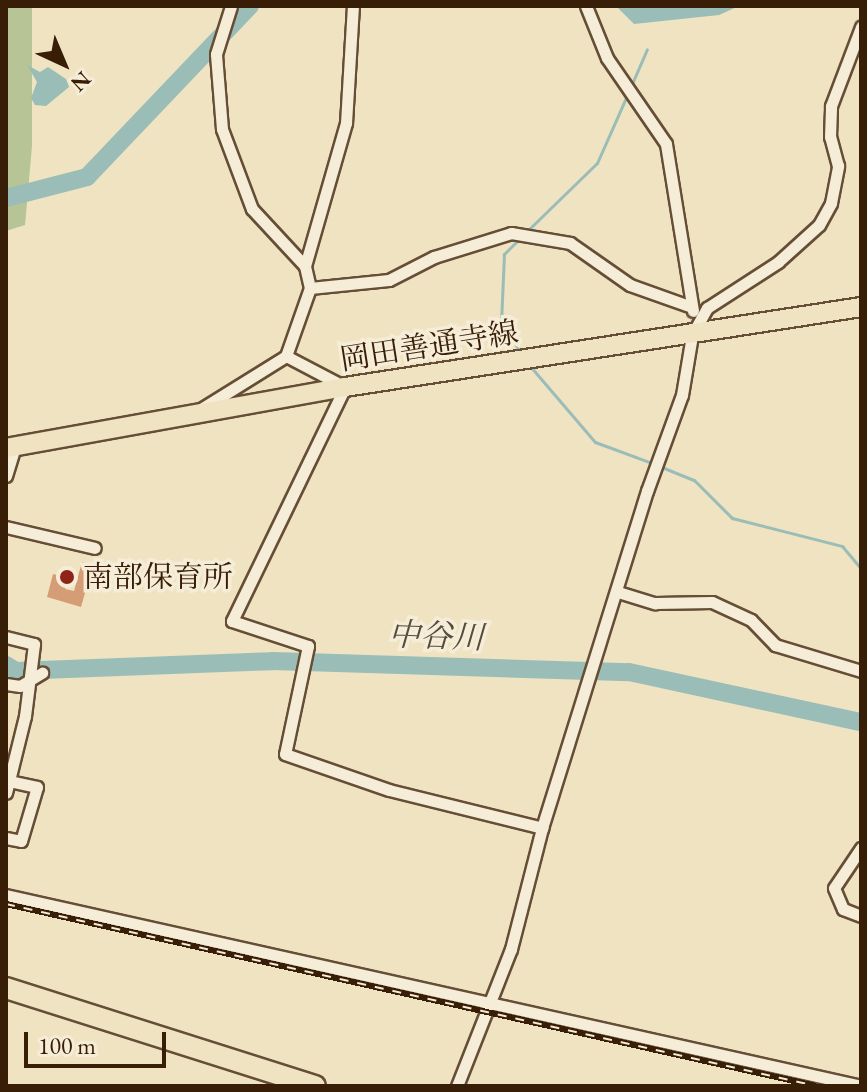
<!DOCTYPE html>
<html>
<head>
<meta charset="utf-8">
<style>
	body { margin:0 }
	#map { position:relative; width:867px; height:1092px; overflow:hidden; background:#efe3c2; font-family:"EB Garamond","Noto Serif JP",serif }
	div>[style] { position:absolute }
	.green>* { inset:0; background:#b7c495 }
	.water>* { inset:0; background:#9abdb8 }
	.stream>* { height:3px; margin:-1.5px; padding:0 1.5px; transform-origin:1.5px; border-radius:1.5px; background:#9abdb8 }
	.river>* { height:18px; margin:-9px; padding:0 9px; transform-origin:9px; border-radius:9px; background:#9abdb8 }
	.building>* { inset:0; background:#d59d75 }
	.roads { filter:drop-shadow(2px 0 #664e36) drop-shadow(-2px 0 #664e36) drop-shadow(0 2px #664e36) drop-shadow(0 -2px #664e36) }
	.street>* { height:11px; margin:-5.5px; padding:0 5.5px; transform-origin:5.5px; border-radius:5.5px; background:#f5edd7 }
	.primary>* { height:18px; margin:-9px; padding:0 9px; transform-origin:9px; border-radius:9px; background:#efe3c2 }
	.highway>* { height:20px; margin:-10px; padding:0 10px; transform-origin:10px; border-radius:10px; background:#efe3c2 }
	.rail>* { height:6px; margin-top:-3px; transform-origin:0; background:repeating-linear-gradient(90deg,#f5edd7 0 9px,#381d07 0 18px); box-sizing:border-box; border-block:2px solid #381d07 }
	.dots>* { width:22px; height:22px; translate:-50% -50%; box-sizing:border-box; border:4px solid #f5edd7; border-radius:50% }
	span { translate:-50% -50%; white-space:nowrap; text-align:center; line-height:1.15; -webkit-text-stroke:7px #f5edd7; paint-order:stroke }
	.street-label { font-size:30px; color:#381d07 }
	.poi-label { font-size:30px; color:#381d07 }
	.left { translate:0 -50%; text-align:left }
	.water-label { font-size:32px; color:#554d3c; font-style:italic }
	.frame { position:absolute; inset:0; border:8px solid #381d07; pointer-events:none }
	.north { position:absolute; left:24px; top:24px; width:80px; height:80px; -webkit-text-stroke:6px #f5edd7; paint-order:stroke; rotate:136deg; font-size:22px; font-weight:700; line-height:32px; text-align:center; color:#381d07 }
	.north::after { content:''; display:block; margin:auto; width:28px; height:36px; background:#381d07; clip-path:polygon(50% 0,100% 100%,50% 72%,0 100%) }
	.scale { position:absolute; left:24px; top:1032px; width:142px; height:36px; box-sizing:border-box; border:4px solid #381d07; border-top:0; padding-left:10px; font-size:24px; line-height:28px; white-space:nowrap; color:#381d07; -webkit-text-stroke:6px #f5edd7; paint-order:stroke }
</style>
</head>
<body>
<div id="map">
	<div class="green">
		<div style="clip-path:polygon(6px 6px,32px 6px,32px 146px,25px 225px,6px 231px)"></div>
	</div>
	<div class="water">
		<div style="clip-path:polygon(616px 6px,739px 6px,719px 15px,634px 24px)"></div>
		<div style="clip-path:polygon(27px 65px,40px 72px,48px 67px,66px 79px,69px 87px,46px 106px,35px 105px,31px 98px,37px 82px)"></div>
	</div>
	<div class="stream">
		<div style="left:631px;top:86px;width:40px;rotate:-66.6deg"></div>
		<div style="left:526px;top:232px;width:99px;rotate:-44.2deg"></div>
		<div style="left:597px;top:163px;width:77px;rotate:-66.1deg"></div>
		<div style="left:520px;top:238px;width:23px;rotate:135deg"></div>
		<div style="left:504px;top:254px;width:69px;rotate:92.5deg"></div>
		<div style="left:501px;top:323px;width:36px;rotate:56deg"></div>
		<div style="left:530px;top:366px;width:100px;rotate:49.5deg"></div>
		<div style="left:595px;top:442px;width:61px;rotate:20.2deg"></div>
		<div style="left:659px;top:466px;width:38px;rotate:22deg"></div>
		<div style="left:694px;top:480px;width:54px;rotate:45deg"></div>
		<div style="left:732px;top:518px;width:114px;rotate:14.3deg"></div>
		<div style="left:842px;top:546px;width:30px;rotate:50deg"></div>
	</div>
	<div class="river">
		<div style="left:6px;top:198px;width:84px;rotate:-14.5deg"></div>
		<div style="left:87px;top:177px;width:236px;rotate:-46.4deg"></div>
		<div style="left:6px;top:665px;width:12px;rotate:31deg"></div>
		<div style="left:16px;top:671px;width:257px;rotate:-2.2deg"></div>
		<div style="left:273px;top:661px;width:356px;rotate:1.8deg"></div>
		<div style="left:629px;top:672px;width:237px;rotate:12.2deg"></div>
	</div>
	<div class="building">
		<div style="clip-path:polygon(82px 562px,93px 565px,81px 607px,47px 597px,53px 574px,68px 578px,65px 589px,74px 591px)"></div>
	</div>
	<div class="roads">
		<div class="street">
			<div style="left:586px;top:6px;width:56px;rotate:68deg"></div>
			<div style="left:607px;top:58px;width:104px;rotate:55.5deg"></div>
			<div style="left:666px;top:144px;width:169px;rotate:80.8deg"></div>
			<div style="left:305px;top:266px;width:149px;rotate:-74deg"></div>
			<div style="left:346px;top:123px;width:117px;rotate:-86.6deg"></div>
			<div style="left:310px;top:288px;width:79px;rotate:-5.8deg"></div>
			<div style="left:389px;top:280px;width:51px;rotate:-27.1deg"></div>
			<div style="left:434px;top:257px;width:81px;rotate:-17.3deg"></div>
			<div style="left:511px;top:233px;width:60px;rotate:9.6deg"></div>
			<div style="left:570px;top:243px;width:73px;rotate:35deg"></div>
			<div style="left:630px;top:285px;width:63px;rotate:19.6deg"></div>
			<div style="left:286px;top:356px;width:67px;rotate:27.7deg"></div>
			<div style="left:345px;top:387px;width:260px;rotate:115.8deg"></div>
			<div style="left:232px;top:621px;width:80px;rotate:18.2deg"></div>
			<div style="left:308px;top:646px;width:110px;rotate:102deg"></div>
			<div style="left:285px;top:754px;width:110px;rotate:19.1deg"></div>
			<div style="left:389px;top:790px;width:158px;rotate:13.9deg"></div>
			<div style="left:201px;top:409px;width:100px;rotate:-31.9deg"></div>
			<div style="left:286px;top:356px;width:72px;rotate:-70.6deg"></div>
			<div style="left:310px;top:288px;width:23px;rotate:-103deg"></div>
			<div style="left:305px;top:266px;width:78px;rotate:-132.9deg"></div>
			<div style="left:252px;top:209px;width:85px;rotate:-110.6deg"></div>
			<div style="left:222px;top:129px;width:75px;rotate:-94.6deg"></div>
			<div style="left:216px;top:54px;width:50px;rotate:-72.6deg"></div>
			<div style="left:6px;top:476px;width:31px;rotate:-73deg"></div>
			<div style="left:6px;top:527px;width:91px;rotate:13.3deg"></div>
			<div style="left:618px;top:592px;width:39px;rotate:17deg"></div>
			<div style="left:655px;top:603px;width:57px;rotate:-1deg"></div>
			<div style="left:712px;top:602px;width:43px;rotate:24.8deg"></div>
			<div style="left:751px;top:620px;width:35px;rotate:46deg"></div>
			<div style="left:775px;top:645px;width:90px;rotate:16.8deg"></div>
			<div style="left:6px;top:637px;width:29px;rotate:14deg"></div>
			<div style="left:34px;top:644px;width:73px;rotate:97.1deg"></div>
			<div style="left:25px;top:716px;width:79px;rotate:103.9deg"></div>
			<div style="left:6px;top:684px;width:14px;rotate:8deg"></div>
			<div style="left:20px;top:686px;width:26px;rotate:-31deg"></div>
			<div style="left:6px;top:838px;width:15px;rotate:11deg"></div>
			<div style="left:21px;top:841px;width:56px;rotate:-73.5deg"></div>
			<div style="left:37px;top:787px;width:29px;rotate:-168deg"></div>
			<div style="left:861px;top:848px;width:48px;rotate:124deg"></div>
			<div style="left:834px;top:888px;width:23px;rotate:67deg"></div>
			<div style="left:843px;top:909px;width:19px;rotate:21deg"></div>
			<div style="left:6px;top:895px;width:876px;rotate:12.59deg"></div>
			<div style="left:457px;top:1086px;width:147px;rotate:-68.5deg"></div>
			<div style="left:511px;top:949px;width:125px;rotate:-75.6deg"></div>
			<div style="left:542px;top:828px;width:353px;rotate:-72.7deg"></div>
			<div style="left:647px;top:491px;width:102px;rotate:-70deg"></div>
			<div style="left:682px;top:395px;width:61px;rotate:-80.5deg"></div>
			<div style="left:692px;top:335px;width:31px;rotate:-61deg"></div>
			<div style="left:707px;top:308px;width:85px;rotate:-32.9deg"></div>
			<div style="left:778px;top:262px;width:55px;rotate:-42.1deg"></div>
			<div style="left:819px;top:225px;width:25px;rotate:-61deg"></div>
			<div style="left:831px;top:203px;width:38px;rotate:-79deg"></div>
			<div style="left:838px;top:166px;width:30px;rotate:-105deg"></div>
			<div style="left:830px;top:137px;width:31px;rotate:-88deg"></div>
			<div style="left:831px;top:106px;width:85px;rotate:-69.2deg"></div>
		</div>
		<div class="primary">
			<div style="left:6px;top:448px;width:344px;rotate:-10.2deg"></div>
			<div style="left:345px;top:387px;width:522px;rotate:-8.81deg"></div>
		</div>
		<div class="highway">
			<div style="left:6px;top:988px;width:324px;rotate:17.6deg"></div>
		</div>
	</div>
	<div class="rail">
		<div style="left:6px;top:904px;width:830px;rotate:12.66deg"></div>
	</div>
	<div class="dots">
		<div style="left:67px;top:577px;background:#8f2418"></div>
	</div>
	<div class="street-label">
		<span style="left:429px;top:346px;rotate:-9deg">岡田善通寺線</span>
	</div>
	<div class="poi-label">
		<span class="left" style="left:83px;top:577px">南部保育所</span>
	</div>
	<div class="water-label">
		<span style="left:436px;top:636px;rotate:2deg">中谷川</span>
	</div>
	<div class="frame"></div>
	<div class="north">N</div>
	<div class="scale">100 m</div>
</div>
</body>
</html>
